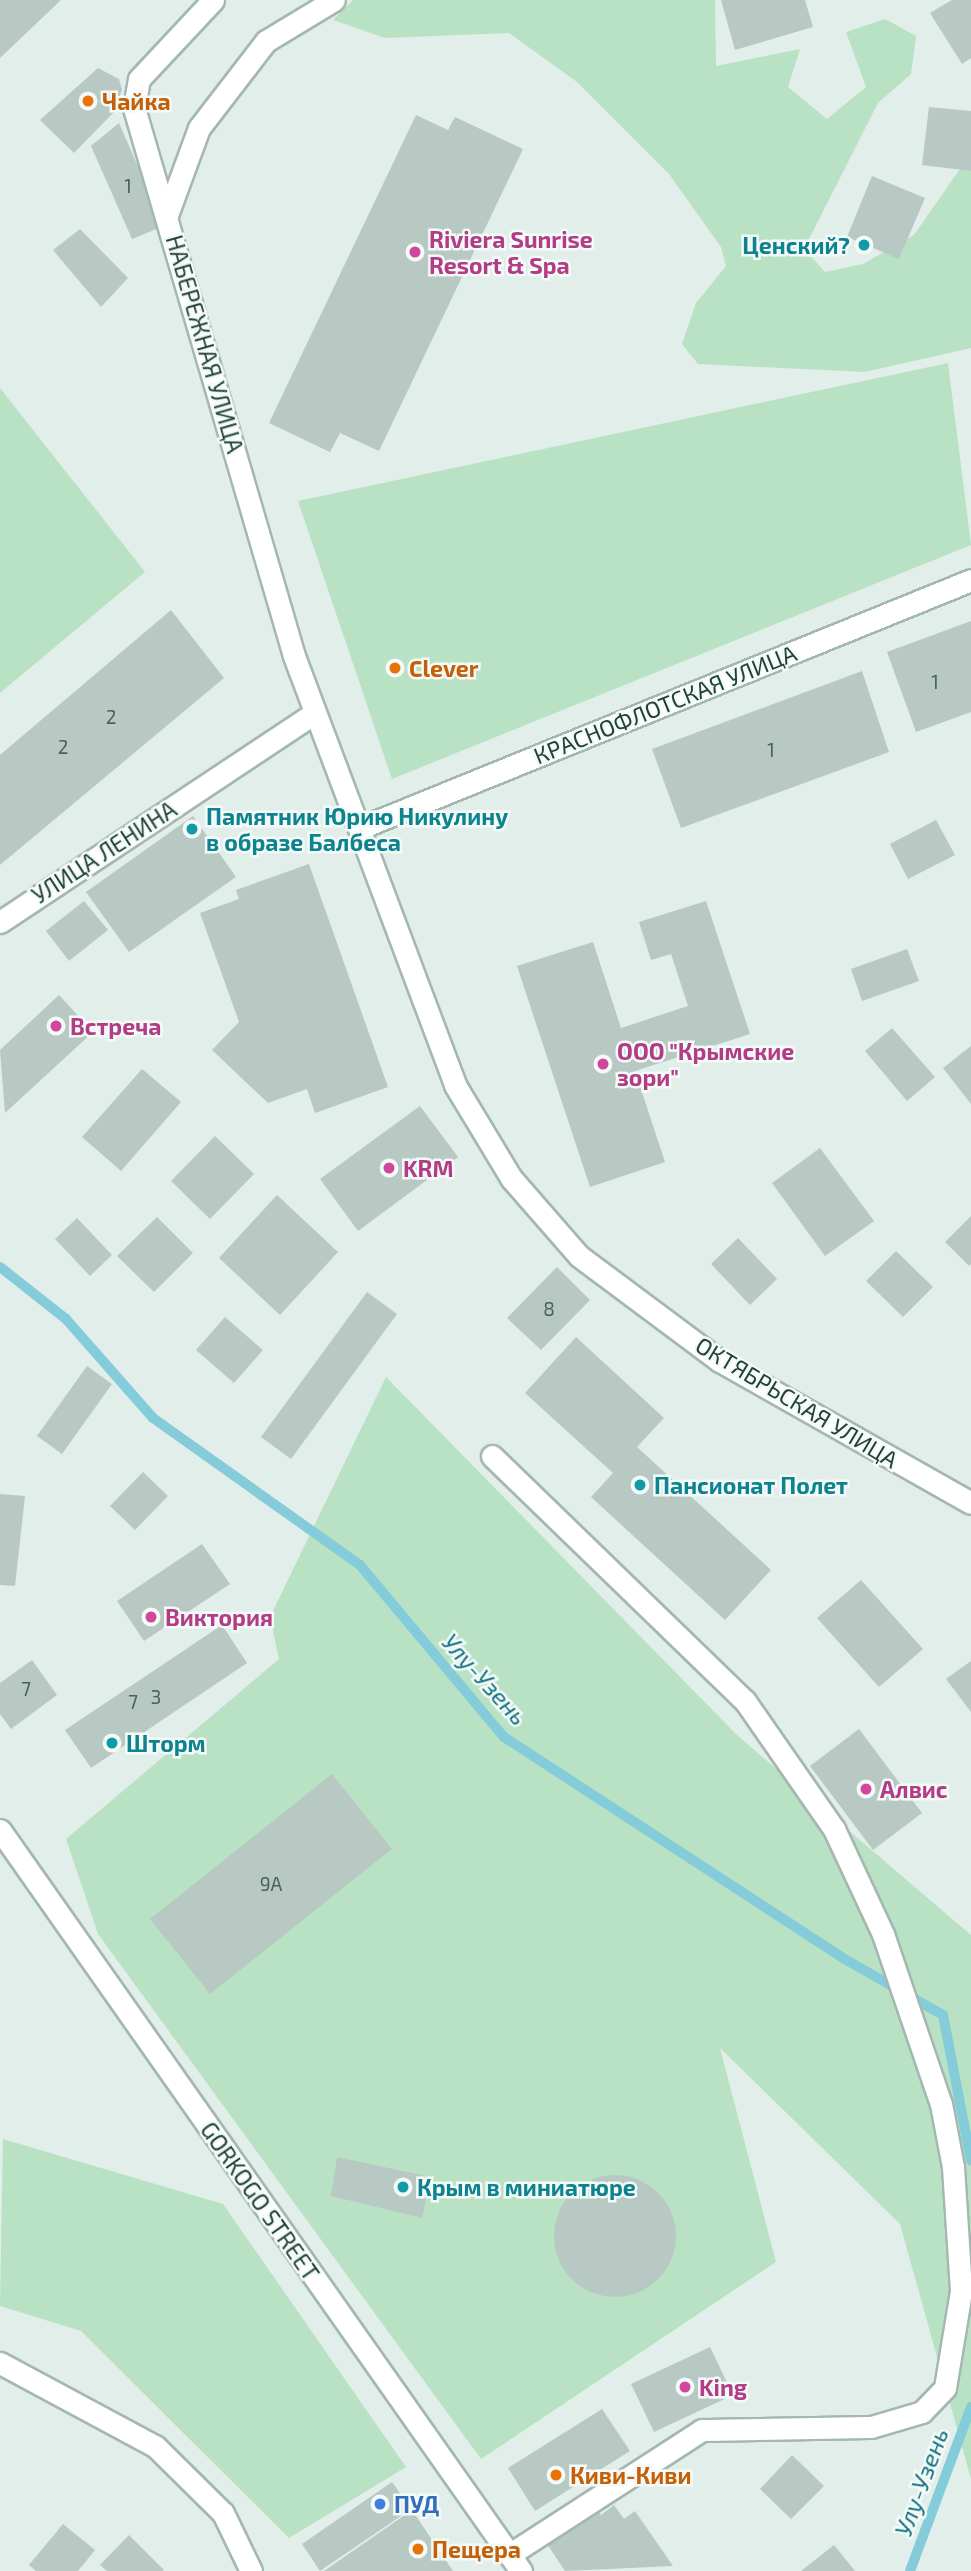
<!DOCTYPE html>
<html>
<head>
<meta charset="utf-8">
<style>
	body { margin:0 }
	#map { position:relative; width:971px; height:2571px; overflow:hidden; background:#e2eee9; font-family:"Exo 2",sans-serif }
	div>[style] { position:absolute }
	.green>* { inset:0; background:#b9e2c4 }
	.stream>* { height:10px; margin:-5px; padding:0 5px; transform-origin:5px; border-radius:5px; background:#84ccd9 }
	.building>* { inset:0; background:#b7c9c2 }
	.round { border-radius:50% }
	.roads { filter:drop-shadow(2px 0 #a4b7b1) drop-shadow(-2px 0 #a4b7b1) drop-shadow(0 2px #a4b7b1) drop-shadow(0 -2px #a4b7b1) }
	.minor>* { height:21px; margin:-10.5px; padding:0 10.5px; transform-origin:10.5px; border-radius:10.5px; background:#fff }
	.secondary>* { height:21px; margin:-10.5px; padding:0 10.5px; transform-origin:10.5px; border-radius:10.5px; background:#fff }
	.dots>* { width:19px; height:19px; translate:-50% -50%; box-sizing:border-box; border:4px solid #f4faf7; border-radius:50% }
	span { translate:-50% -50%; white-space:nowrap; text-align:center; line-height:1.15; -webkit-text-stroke:5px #f4faf7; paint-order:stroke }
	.number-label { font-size:19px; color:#46645b }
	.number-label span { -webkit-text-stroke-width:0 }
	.food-label { font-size:23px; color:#c56008; font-weight:700 }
	.left { translate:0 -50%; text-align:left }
	.hotel-label { font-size:23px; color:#b23c85; font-weight:700 }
	.culture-label { font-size:23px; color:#0d838f; font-weight:700 }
	.right { translate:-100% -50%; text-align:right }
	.street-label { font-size:23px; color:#204239 }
	.shop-label { font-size:23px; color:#366cbe; font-weight:700 }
	.water-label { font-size:24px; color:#127285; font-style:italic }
</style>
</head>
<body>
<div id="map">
	<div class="green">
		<div style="clip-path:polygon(353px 0,715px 0,716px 66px,800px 49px,788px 87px,827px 119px,866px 87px,846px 32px,885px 19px,916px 36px,911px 74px,878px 103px,804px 249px,825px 272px,863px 264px,914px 235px,971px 153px,971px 348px,865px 372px,698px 364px,682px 344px,696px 303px,726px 266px,721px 247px,669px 174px,577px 82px,509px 33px,385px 38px,333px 20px)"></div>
		<div style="clip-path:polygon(948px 363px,971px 545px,392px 779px,298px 501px)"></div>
		<div style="clip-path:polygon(0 388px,145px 572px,0 693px)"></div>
		<div style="clip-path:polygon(386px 1377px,738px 1736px,971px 1935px,971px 2479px,900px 2224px,720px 2048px,776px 2262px,481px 2459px,98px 1934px,66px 1839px,279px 1659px,270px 1617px)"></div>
		<div style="clip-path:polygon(3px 2139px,223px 2204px,406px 2467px,289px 2538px,81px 2331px,0 2306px)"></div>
	</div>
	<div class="stream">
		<div style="left:0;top:1267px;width:84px;rotate:38.2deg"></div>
		<div style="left:66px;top:1319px;width:132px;rotate:48.7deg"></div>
		<div style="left:153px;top:1418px;width:254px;rotate:35.4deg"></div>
		<div style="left:360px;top:1565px;width:224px;rotate:50.1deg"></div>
		<div style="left:504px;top:1737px;width:402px;rotate:33.1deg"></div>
		<div style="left:841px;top:1957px;width:117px;rotate:29.6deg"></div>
		<div style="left:943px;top:2015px;width:148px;rotate:79.1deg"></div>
		<div style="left:910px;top:2571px;width:175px;rotate:-69.6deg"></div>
	</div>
	<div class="building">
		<div style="clip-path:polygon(0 0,61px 0,0 58px)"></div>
		<div style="clip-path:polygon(721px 0,805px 0,813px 27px,735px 50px)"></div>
		<div style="clip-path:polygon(952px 0,971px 0,971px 58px,962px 64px,930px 13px)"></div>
		<div style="clip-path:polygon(98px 68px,119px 79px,122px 90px,114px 112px,74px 153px,40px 120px)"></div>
		<div style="clip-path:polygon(929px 107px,971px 111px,971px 171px,922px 165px)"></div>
		<div style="clip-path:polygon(416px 115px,448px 130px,455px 117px,523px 149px,379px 451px,340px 433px,330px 452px,269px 423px)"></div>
		<div style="clip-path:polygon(119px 123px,164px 226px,132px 239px,91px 146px)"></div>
		<div style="clip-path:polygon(872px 176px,925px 198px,899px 259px,847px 237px)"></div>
		<div style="clip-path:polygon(80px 229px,128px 278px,101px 307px,53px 250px)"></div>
		<div style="clip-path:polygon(171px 610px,224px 678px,0 865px,0 755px)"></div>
		<div style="clip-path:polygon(971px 621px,971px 712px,916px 732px,887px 652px)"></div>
		<div style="clip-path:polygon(862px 671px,889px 752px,681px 828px,652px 749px)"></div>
		<div style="clip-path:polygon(193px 816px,236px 877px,129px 952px,86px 892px)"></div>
		<div style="clip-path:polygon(936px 820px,955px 855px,908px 879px,890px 844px)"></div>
		<div style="clip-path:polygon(309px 864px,388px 1087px,315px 1113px,307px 1089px,268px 1103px,212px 1050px,239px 1022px,200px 913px,239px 899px,236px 890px)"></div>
		<div style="clip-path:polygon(84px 901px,108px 930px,69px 961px,46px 931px)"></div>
		<div style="clip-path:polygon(706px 901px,750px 1034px,635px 1071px,665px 1162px,590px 1187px,517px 966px,593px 942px,621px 1028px,688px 1006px,671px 954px,651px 960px,639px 922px)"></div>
		<div style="clip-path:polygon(907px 949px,919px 981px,862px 1001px,851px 969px)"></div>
		<div style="clip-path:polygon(59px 995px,93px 1032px,5px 1113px,0 1050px)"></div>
		<div style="clip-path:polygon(892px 1028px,935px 1077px,907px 1101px,865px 1051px)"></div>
		<div style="clip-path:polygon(971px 1046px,971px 1104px,943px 1068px)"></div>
		<div style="clip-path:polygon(142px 1069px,181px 1102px,121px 1171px,82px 1137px)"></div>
		<div style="clip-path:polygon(420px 1106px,458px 1157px,358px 1231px,320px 1179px)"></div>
		<div style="clip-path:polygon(215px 1136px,254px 1174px,210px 1219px,171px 1181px)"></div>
		<div style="clip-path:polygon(820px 1148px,874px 1221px,825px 1256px,772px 1183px)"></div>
		<div style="clip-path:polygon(277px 1195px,338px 1252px,280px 1315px,219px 1258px)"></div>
		<div style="clip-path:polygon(971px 1216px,971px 1264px,969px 1266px,945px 1242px)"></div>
		<div style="clip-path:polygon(157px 1217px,193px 1253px,154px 1292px,117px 1256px)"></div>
		<div style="clip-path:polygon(77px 1218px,112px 1255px,90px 1276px,55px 1239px)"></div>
		<div style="clip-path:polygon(738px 1238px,777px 1279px,750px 1305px,711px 1264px)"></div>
		<div style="clip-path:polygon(896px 1251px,933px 1287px,903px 1317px,866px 1281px)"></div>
		<div style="clip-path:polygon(557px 1267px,590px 1300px,541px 1350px,507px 1318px)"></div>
		<div style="clip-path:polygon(367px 1292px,397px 1314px,291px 1459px,261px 1437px)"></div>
		<div style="clip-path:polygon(225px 1317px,263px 1350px,234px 1383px,196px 1350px)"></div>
		<div style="clip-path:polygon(576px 1337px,664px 1418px,637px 1447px,771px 1570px,725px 1620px,591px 1497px,613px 1473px,525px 1393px)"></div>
		<div style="clip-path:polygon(87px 1366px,112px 1384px,62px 1454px,37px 1436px)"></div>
		<div style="clip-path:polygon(143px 1472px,168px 1496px,135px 1530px,110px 1506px)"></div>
		<div style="clip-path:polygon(0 1494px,25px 1496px,15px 1586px,0 1585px)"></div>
		<div style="clip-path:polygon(202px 1544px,230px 1584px,144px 1641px,117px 1601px)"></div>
		<div style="clip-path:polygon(861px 1580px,923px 1649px,879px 1687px,817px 1618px)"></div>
		<div style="clip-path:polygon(222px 1625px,247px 1663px,91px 1768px,65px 1730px)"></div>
		<div style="clip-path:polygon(32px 1660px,57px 1695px,11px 1729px,0 1714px,0 1683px)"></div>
		<div style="clip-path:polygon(971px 1661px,971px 1712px,946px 1679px)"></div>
		<div style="clip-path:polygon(859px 1729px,922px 1813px,873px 1850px,810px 1766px)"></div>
		<div style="clip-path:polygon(332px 1774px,392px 1849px,210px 1994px,150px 1919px)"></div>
		<div style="clip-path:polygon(337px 2157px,431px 2177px,422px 2218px,331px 2196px)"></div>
		<div class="round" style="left:554px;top:2175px;width:122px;height:122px"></div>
		<div style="clip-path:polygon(710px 2347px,733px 2395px,654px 2432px,631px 2384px)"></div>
		<div style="clip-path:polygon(602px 2409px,630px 2451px,535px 2511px,508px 2468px)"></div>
		<div style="clip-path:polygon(792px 2455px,824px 2486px,791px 2519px,760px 2489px)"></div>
		<div style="clip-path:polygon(392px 2482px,411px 2509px,320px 2571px,302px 2544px)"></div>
		<div style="clip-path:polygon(614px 2505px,624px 2519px,635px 2511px,673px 2566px,565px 2571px,545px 2541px,595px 2506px,601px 2515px)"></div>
		<div style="clip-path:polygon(412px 2510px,453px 2571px,324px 2571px)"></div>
		<div style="clip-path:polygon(63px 2524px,95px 2550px,78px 2571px,36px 2571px,29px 2565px)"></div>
		<div style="clip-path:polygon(129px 2535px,164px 2570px,163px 2571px,107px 2571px,100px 2565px)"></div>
		<div style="clip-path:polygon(834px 2545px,855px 2571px,801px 2571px)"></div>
	</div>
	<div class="roads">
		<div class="minor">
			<div style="left:213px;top:0;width:108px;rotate:133.1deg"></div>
			<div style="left:139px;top:79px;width:29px;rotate:100deg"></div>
			<div style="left:134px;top:108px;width:571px;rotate:73.72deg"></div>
			<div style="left:294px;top:656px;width:458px;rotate:69.4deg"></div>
			<div style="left:455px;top:1085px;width:109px;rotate:58.9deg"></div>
			<div style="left:511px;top:1178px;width:103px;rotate:48.9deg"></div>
			<div style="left:579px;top:1256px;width:176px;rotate:36.7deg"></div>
			<div style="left:720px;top:1361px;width:288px;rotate:29.5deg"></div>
			<div style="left:167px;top:215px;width:93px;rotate:-69.8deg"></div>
			<div style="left:199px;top:128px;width:110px;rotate:-52.4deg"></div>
			<div style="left:266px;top:41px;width:79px;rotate:-31.1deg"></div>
			<div style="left:360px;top:828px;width:659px;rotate:-22.09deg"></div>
			<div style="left:0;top:922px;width:377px;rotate:-33.6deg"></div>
			<div style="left:492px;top:1456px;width:352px;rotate:44.1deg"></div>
			<div style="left:745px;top:1701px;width:156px;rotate:55.2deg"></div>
			<div style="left:834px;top:1829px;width:116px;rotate:65deg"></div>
			<div style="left:883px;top:1934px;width:180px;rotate:71.2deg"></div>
			<div style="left:941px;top:2104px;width:64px;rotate:79.2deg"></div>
			<div style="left:953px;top:2167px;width:124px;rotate:86.3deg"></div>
			<div style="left:961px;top:2291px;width:98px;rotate:99.4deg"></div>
			<div style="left:945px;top:2388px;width:33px;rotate:134deg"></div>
			<div style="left:922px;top:2412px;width:53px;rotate:163.6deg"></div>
			<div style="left:871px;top:2427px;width:169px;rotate:179deg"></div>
			<div style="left:702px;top:2430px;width:230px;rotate:147.1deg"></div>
			<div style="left:0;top:2363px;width:176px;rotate:28.2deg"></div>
			<div style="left:155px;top:2446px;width:95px;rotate:44.6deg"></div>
			<div style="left:223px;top:2513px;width:64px;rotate:64.2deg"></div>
		</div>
		<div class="secondary">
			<div style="left:0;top:1830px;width:906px;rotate:54.89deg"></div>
		</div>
	</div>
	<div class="dots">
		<div style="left:88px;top:101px;background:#e8710a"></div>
		<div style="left:864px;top:245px;background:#0f9aa8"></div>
		<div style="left:415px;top:252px;background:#d1479c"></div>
		<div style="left:395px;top:668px;background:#e8710a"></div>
		<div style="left:192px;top:829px;background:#0f9aa8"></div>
		<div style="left:56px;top:1026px;background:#d1479c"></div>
		<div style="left:603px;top:1064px;background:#d1479c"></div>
		<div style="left:389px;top:1168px;background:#d1479c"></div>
		<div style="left:640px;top:1485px;background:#0f9aa8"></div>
		<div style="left:151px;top:1617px;background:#d1479c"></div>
		<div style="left:112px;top:1743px;background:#0f9aa8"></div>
		<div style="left:866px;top:1789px;background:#d1479c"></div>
		<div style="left:403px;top:2187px;background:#0f9aa8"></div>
		<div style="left:685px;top:2387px;background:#d1479c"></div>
		<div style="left:556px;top:2475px;background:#e8710a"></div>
		<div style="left:380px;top:2504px;background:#3f7fe0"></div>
		<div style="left:418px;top:2549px;background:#e8710a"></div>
	</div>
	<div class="number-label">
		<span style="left:128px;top:186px">1</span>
		<span style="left:935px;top:682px">1</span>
		<span style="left:111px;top:717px">2</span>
		<span style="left:63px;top:747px">2</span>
		<span style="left:771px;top:750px">1</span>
		<span style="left:549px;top:1309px">8</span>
		<span style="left:26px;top:1689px">7</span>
		<span style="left:156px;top:1697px">3</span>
		<span style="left:133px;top:1702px">7</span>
		<span style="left:271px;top:1884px">9А</span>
	</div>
	<div class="food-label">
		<span class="left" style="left:102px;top:101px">Чайка</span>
		<span class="left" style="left:409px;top:668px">Clever</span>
		<span class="left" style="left:570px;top:2475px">Киви-Киви</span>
		<span class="left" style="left:432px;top:2549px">Пещера</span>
	</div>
	<div class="hotel-label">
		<span class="left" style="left:429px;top:252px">Riviera Sunrise<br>Resort &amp; Spa</span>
		<span class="left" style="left:70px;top:1026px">Встреча</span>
		<span class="left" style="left:617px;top:1064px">ООО "Крымские<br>зори"</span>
		<span class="left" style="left:403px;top:1168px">KRM</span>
		<span class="left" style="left:165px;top:1617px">Виктория</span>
		<span class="left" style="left:880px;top:1789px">Алвис</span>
		<span class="left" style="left:699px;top:2387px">King</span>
	</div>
	<div class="culture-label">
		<span class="right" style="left:850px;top:245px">Ценский?</span>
		<span class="left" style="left:206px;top:829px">Памятник Юрию Никулину<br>в образе Балбеса</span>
		<span class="left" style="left:654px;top:1485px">Пансионат Полет</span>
		<span class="left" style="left:126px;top:1743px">Шторм</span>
		<span class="left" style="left:417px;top:2187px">Крым в миниатюре</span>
	</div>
	<div class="street-label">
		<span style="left:205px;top:344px;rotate:74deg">НАБЕРЕЖНАЯ УЛИЦА</span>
		<span style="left:665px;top:704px;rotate:-22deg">КРАСНОФЛОТСКАЯ УЛИЦА</span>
		<span style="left:104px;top:852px;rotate:-33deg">УЛИЦА ЛЕНИНА</span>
		<span style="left:797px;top:1402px;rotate:31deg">ОКТЯБРЬСКАЯ УЛИЦА</span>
		<span style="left:260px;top:2201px;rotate:55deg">GORKOGO STREET</span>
	</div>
	<div class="shop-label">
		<span class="left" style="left:394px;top:2504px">ПУД</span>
	</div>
	<div class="water-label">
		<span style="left:485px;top:1679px;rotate:48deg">Улу-Узень</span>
		<span style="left:921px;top:2482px;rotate:-70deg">Улу-Узень</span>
	</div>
</div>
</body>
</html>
